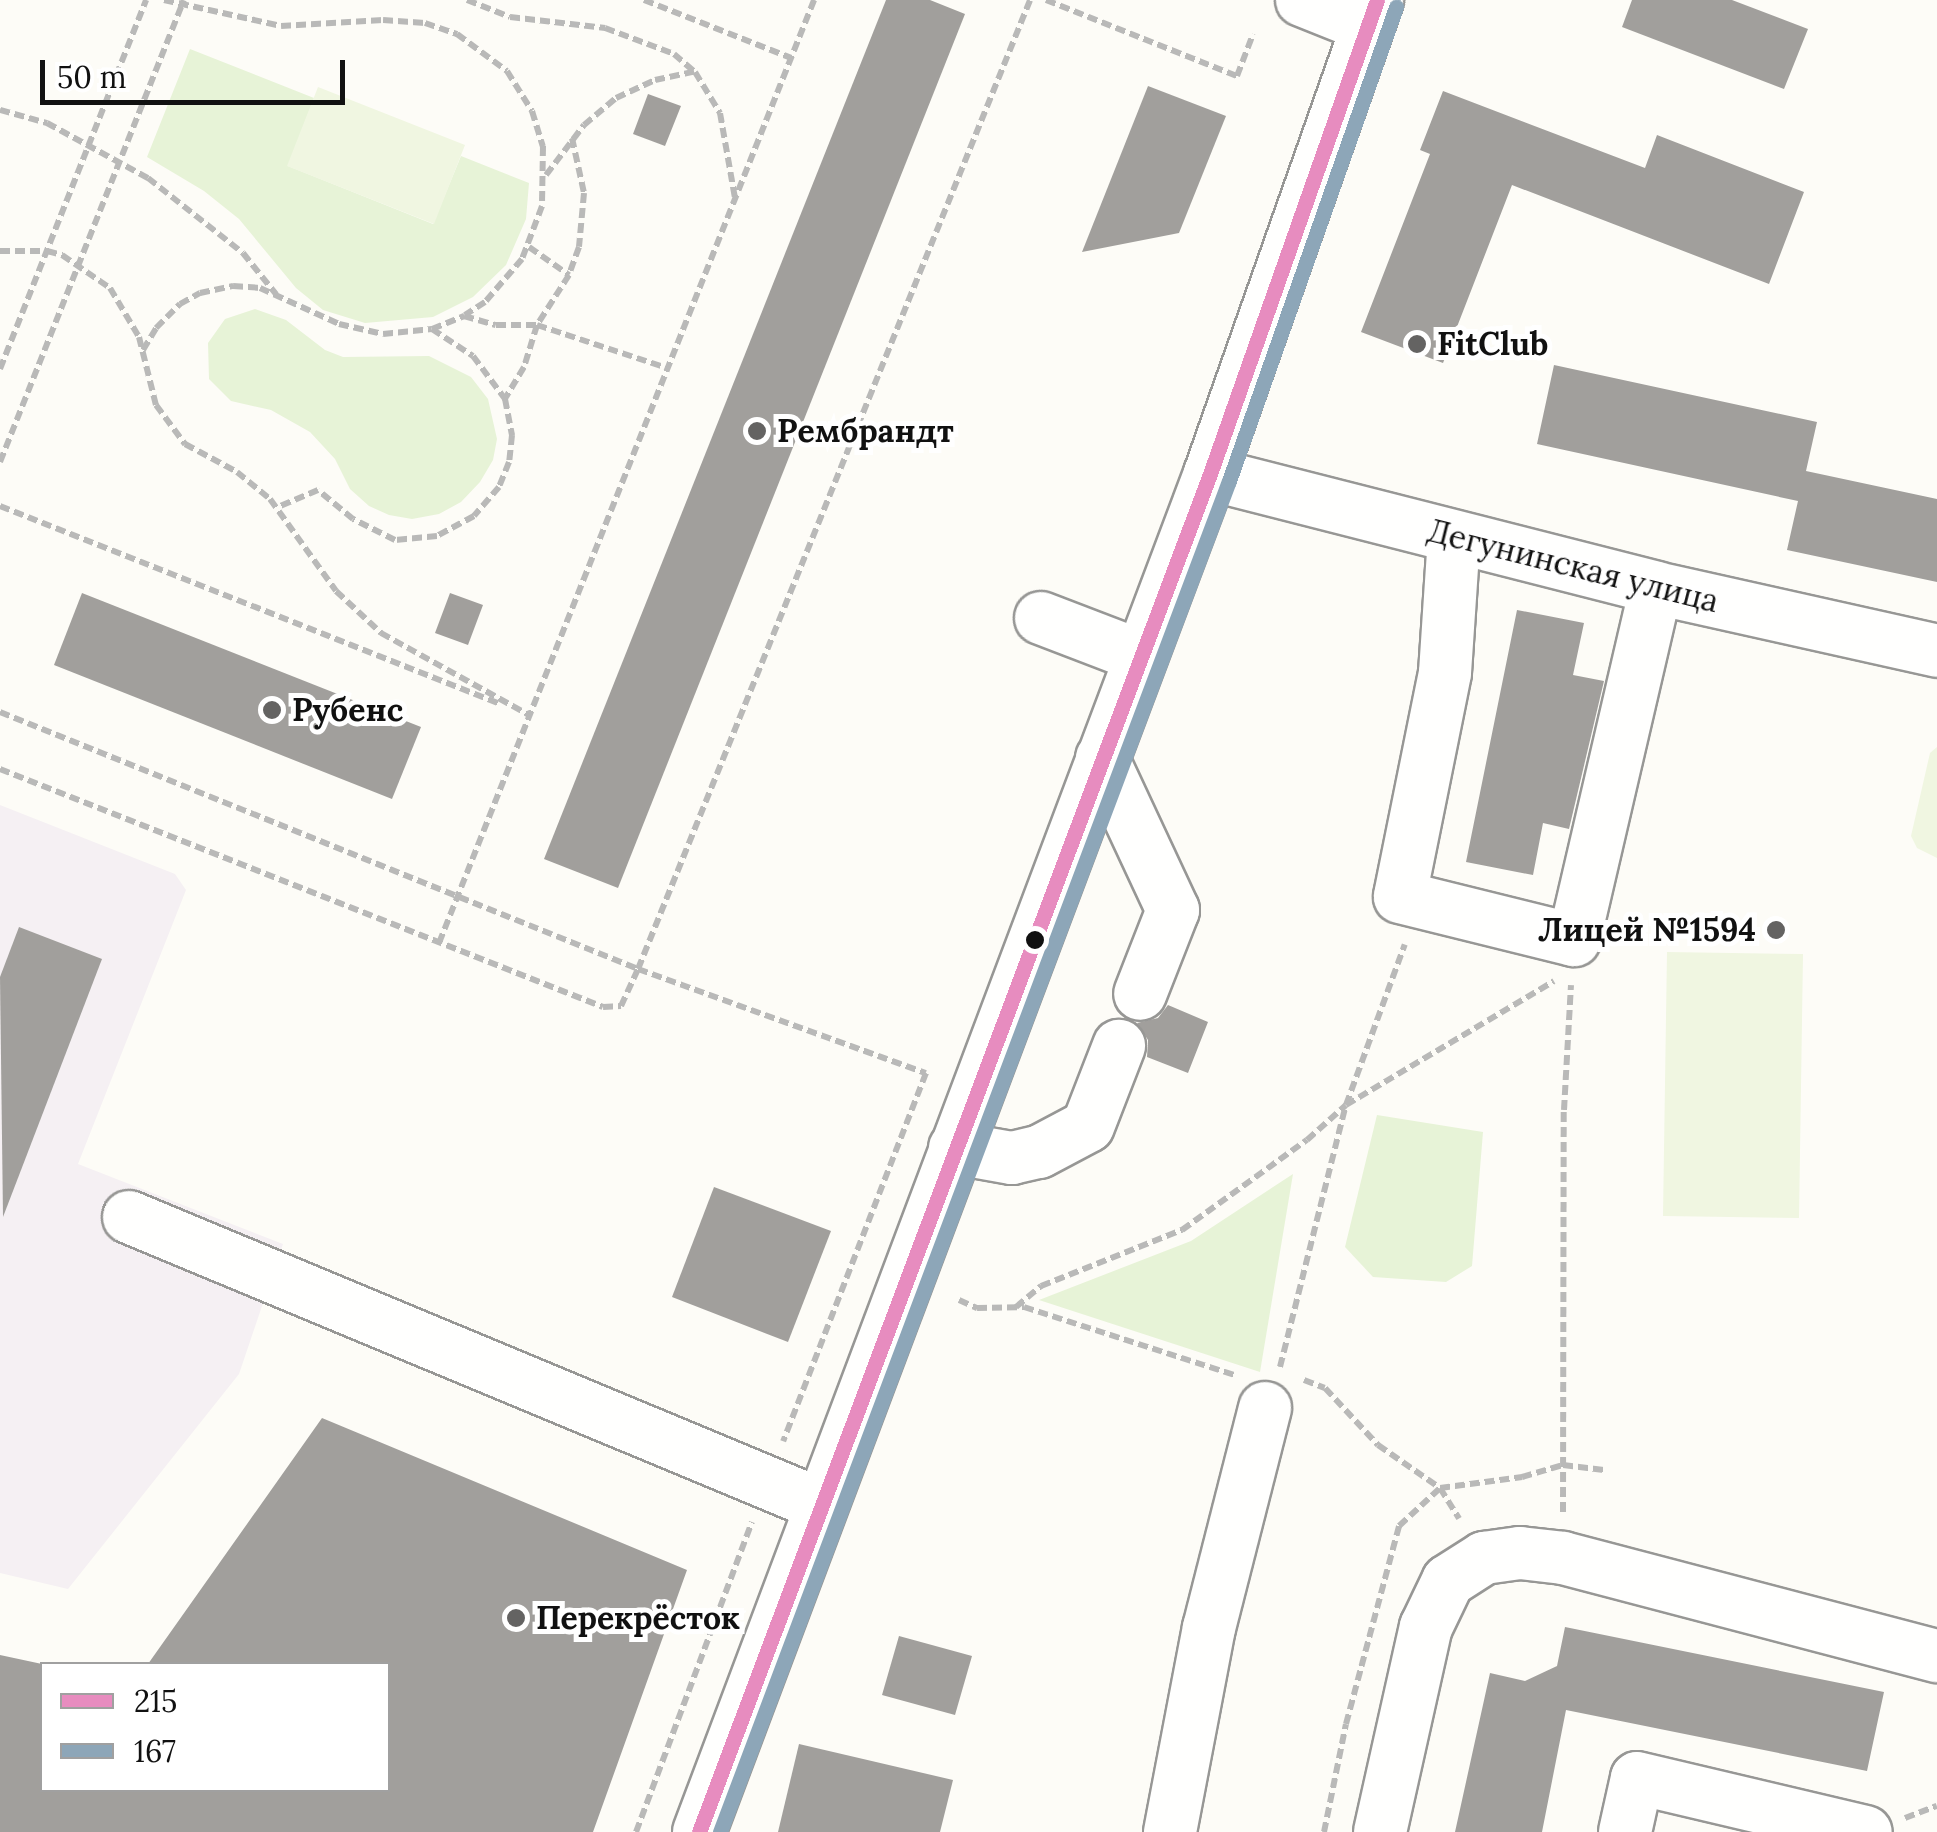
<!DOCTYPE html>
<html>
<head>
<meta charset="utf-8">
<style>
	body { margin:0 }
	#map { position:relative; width:1937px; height:1832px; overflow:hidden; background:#fdfcf7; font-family:Lora,serif }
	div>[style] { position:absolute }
	.industrial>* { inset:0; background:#f5f0f3 }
	.green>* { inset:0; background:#e7f3d7 }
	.pitch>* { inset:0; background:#f0f6e1 }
	.building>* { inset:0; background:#a19f9c }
	.path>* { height:6px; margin-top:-3px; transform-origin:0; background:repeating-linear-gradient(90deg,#b9b9b8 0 10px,transparent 0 15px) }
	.roads { filter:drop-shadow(2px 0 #979795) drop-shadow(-2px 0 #979795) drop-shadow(0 2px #979795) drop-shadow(0 -2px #979795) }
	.minor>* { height:52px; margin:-26px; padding:0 26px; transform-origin:26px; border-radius:26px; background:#fffffe }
	.bus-1>* { height:15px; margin:-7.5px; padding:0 7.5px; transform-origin:7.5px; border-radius:7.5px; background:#e78cbf }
	.bus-2>* { height:15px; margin:-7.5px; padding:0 7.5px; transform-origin:7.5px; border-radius:7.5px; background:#8da6b8 }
	.dots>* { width:28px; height:28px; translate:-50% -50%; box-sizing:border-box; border:5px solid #fff; border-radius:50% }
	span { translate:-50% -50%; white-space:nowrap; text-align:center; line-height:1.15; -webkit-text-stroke:10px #fff; paint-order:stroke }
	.poi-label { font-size:32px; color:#111; font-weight:700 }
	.left { translate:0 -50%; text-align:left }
	.right { translate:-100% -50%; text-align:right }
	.street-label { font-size:32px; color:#111 }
	.legend { position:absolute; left:40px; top:1662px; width:350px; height:130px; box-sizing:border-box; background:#fff; border:2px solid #a0a0a0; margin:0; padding:12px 18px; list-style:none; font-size:30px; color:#111 }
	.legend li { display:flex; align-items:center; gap:20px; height:50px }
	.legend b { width:50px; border:2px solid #a0a0a0 }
	.scale { position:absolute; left:40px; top:60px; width:305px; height:45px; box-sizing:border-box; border:5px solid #111; border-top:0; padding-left:12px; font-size:30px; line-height:35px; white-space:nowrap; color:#111; -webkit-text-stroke:8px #fff; paint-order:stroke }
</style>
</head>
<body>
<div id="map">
	<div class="industrial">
		<div style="clip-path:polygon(0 805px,175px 874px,186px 890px,78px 1164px,283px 1244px,239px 1374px,68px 1589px,0 1573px)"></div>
	</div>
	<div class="green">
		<div style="clip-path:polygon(190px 49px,314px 98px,288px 166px,433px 224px,461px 156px,529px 183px,526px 219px,506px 265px,473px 297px,433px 317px,365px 323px,323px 310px,296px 288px,239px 219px,204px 191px,147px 157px)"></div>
		<div style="clip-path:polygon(255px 309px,286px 320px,325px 350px,343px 357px,429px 356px,471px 377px,488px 399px,497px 439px,493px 460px,480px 482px,461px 502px,439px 514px,412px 519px,389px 515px,369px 506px,350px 489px,335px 459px,310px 432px,271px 410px,231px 401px,209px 379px,208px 343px,225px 319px)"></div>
		<div style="clip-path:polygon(1377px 1115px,1483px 1132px,1472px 1266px,1446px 1282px,1373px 1277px,1345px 1247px)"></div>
		<div style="clip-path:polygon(1293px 1174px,1260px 1372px,1039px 1300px,1191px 1241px)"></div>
	</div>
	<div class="pitch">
		<div style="clip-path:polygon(318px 87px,465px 145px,434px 224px,287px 166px)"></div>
		<div style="clip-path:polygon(1937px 747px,1937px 858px,1917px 848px,1911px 836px,1930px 753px)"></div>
		<div style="clip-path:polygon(1667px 952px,1803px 954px,1799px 1218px,1663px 1216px)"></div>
	</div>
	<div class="building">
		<div style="clip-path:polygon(886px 0,930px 0,965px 14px,618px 888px,544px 859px)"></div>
		<div style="clip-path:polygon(1632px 0,1732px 0,1808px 29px,1784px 89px,1622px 27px)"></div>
		<div style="clip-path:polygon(1148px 86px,1226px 116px,1179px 233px,1082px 252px)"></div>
		<div style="clip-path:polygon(1443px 91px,1645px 168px,1657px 135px,1804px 192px,1769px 284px,1512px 185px,1443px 363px,1361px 332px,1430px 154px,1420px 150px)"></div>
		<div style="clip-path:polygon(648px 94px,681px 106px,665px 146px,633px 134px)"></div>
		<div style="clip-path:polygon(1554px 365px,1817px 422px,1806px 471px,1937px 499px,1937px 582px,1787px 550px,1798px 501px,1537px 444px)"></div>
		<div style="clip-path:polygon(82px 593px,421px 727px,392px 799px,54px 665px)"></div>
		<div style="clip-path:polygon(450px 593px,483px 605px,468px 645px,435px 633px)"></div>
		<div style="clip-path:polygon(1517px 610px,1584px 623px,1573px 675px,1604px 681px,1569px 829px,1543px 823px,1533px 875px,1466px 862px)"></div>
		<div style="clip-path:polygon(19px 927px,102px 959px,3px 1217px,0 977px)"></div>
		<div style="clip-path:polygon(1168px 1005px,1208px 1022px,1188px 1073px,1147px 1057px,1148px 1040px,1137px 1023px,1158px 1018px)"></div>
		<div style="clip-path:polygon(714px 1187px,831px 1231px,788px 1342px,672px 1297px)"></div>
		<div style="clip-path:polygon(322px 1418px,687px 1570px,593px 1832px,0 1832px,0 1655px,42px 1664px,42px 1790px,388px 1790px,388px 1664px,148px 1664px)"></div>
		<div style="clip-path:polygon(1565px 1627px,1884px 1692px,1867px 1771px,1566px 1710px,1542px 1832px,1455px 1832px,1490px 1673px,1525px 1681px,1557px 1666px)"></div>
		<div style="clip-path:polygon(899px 1636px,972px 1656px,955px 1715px,882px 1695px)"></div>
		<div style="clip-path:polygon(799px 1744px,953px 1780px,940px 1832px,778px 1832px)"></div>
	</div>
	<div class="path">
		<div style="left:164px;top:0;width:120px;rotate:12.5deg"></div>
		<div style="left:281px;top:26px;width:102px;rotate:-3.4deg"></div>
		<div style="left:383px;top:20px;width:42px;rotate:4.1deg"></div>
		<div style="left:425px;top:23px;width:34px;rotate:19deg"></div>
		<div style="left:457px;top:34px;width:62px;rotate:36.5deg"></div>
		<div style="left:507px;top:71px;width:47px;rotate:58deg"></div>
		<div style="left:532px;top:111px;width:37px;rotate:73deg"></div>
		<div style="left:543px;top:146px;width:60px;rotate:91deg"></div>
		<div style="left:542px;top:206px;width:57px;rotate:110.7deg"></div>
		<div style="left:522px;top:259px;width:57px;rotate:130.7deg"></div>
		<div style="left:485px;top:302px;width:24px;rotate:147deg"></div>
		<div style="left:467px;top:0;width:46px;rotate:21.6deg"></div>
		<div style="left:510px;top:17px;width:96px;rotate:6.6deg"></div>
		<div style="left:605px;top:28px;width:74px;rotate:20.6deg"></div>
		<div style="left:674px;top:54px;width:28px;rotate:41deg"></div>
		<div style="left:695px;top:72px;width:48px;rotate:58.6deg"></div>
		<div style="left:720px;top:113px;width:86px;rotate:80deg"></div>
		<div style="left:644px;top:0;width:158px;rotate:21.5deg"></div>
		<div style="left:1046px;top:0;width:206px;rotate:21.7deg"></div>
		<div style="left:1237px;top:76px;width:45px;rotate:-69.1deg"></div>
		<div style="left:0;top:110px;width:49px;rotate:15.5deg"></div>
		<div style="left:47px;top:123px;width:115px;rotate:28.6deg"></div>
		<div style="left:148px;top:178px;width:121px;rotate:38.3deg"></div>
		<div style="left:243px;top:253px;width:53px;rotate:51.2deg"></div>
		<div style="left:572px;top:138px;width:56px;rotate:77.7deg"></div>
		<div style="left:584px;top:193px;width:54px;rotate:95.3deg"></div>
		<div style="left:579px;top:247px;width:30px;rotate:110deg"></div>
		<div style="left:569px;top:275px;width:59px;rotate:122.6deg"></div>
		<div style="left:537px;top:325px;width:137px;rotate:18.3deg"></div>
		<div style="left:546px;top:175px;width:63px;rotate:-52.8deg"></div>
		<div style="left:584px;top:125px;width:42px;rotate:-40.2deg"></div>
		<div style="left:616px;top:98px;width:43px;rotate:-24.8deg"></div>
		<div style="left:655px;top:80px;width:40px;rotate:-12deg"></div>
		<div style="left:529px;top:247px;width:49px;rotate:35deg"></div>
		<div style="left:0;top:251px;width:47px"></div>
		<div style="left:47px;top:251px;width:16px;rotate:15deg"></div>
		<div style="left:62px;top:255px;width:58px;rotate:34.5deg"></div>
		<div style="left:110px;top:288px;width:57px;rotate:59.4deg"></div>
		<div style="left:139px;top:337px;width:70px;rotate:76deg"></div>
		<div style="left:156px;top:405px;width:49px;rotate:53.4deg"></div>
		<div style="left:185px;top:444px;width:59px;rotate:28.3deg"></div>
		<div style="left:237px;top:472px;width:43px;rotate:39.3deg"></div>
		<div style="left:270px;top:499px;width:113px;rotate:54.3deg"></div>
		<div style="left:336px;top:591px;width:62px;rotate:43deg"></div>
		<div style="left:381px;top:633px;width:169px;rotate:29deg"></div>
		<div style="left:432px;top:329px;width:49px;rotate:33.4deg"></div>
		<div style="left:473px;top:356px;width:54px;rotate:53.3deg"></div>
		<div style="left:143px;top:350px;width:26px;rotate:-59deg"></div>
		<div style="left:156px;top:328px;width:34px;rotate:-45deg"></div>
		<div style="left:180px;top:304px;width:23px;rotate:-29deg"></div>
		<div style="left:200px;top:293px;width:34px;rotate:-12deg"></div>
		<div style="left:233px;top:286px;width:27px;rotate:4deg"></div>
		<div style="left:260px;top:288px;width:87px;rotate:24.5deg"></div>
		<div style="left:339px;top:324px;width:45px;rotate:12.8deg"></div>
		<div style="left:383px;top:334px;width:49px;rotate:-5.8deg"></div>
		<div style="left:432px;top:329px;width:35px;rotate:-22deg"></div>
		<div style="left:464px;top:316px;width:33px;rotate:16deg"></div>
		<div style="left:496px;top:325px;width:41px"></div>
		<div style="left:537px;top:325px;width:44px;rotate:107.2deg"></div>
		<div style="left:524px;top:367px;width:37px;rotate:121deg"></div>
		<div style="left:505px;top:399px;width:37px;rotate:79deg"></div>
		<div style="left:512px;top:435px;width:27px;rotate:96deg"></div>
		<div style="left:509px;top:462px;width:27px;rotate:112deg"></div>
		<div style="left:499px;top:487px;width:38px;rotate:131deg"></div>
		<div style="left:474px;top:516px;width:42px;rotate:151.6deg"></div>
		<div style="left:437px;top:536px;width:42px;rotate:174.6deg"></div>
		<div style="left:395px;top:540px;width:47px;rotate:-153.4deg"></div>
		<div style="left:353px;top:519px;width:45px;rotate:-140.4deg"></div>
		<div style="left:318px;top:490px;width:43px;rotate:157deg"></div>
		<div style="left:0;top:369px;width:397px;rotate:-68.4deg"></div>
		<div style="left:0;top:462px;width:497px;rotate:-68.3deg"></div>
		<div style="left:0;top:506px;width:538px;rotate:21.6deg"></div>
		<div style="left:0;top:712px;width:688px;rotate:21.94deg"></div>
		<div style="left:638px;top:969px;width:1045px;rotate:-67.97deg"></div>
		<div style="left:0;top:769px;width:648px;rotate:21.54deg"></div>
		<div style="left:603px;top:1007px;width:18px;rotate:-3deg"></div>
		<div style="left:621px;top:1006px;width:41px;rotate:-65.3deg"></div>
		<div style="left:638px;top:969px;width:306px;rotate:19.9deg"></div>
		<div style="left:926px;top:1073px;width:395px;rotate:111.2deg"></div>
		<div style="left:439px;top:943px;width:1015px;rotate:-68.31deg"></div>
		<div style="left:959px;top:1300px;width:20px;rotate:24deg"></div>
		<div style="left:977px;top:1308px;width:47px;rotate:-1.2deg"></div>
		<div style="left:1024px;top:1307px;width:222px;rotate:17.9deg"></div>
		<div style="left:1016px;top:1307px;width:33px;rotate:-40deg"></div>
		<div style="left:1041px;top:1286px;width:152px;rotate:-21.7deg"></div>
		<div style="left:1182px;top:1230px;width:154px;rotate:-35.8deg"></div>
		<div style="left:1307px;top:1140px;width:52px;rotate:-41.9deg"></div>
		<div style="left:1346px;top:1105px;width:171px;rotate:-69.9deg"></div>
		<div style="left:1280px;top:1367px;width:270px;rotate:-75.9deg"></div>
		<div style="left:1346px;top:1105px;width:242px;rotate:-30.8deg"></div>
		<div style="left:1304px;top:1380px;width:22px;rotate:21deg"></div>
		<div style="left:1325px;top:1388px;width:78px;rotate:47.1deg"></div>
		<div style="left:1378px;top:1445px;width:75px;rotate:34.7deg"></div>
		<div style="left:1440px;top:1488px;width:36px;rotate:58deg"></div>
		<div style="left:1563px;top:1512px;width:402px;rotate:-89.9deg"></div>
		<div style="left:1564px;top:1110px;width:125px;rotate:-86.8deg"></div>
		<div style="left:1905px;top:1818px;width:34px;rotate:-21deg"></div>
		<div style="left:636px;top:1832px;width:331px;rotate:-69.5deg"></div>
		<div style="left:1324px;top:1832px;width:110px;rotate:-78.5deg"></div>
		<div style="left:1346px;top:1724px;width:205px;rotate:-75deg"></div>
		<div style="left:1399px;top:1526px;width:56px;rotate:-42.8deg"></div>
		<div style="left:1440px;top:1488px;width:83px;rotate:-7.6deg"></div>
		<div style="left:1522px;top:1477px;width:43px;rotate:-16.3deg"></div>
		<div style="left:1563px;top:1465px;width:41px;rotate:7deg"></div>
	</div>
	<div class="roads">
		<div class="minor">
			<div style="left:1302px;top:0;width:70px;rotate:21.8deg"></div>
			<div style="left:1210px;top:474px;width:460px;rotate:14.3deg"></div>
			<div style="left:1656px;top:588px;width:288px;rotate:12.6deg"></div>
			<div style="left:1454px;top:537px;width:136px;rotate:93.8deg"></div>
			<div style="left:1445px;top:673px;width:228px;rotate:101.4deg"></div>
			<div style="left:1400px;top:897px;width:179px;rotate:13.9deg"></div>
			<div style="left:1574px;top:940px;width:361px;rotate:-76.9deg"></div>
			<div style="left:1041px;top:618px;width:106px;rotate:21deg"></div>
			<div style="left:1102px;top:758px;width:168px;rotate:65deg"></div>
			<div style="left:1173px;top:910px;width:90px;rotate:111.4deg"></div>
			<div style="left:955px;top:1148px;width:58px;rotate:10deg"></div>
			<div style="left:1012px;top:1158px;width:28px;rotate:-13deg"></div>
			<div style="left:1039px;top:1152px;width:55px;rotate:-28deg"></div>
			<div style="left:1088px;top:1126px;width:86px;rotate:-68.8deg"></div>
			<div style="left:129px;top:1217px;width:750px;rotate:22.6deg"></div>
			<div style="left:699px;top:1832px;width:1451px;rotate:-69.38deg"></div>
			<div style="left:1210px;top:474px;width:503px;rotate:-70.59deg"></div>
			<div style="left:1170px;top:1832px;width:208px;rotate:-79.2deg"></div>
			<div style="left:1209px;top:1628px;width:227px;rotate:-75.7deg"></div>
			<div style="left:1380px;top:1832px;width:210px;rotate:-77.4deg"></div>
			<div style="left:1426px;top:1627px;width:51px;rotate:-64.4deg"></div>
			<div style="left:1448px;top:1581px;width:43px;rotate:-32.6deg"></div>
			<div style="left:1484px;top:1558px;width:36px;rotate:-8deg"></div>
			<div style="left:1520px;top:1553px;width:43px;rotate:6.6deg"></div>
			<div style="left:1563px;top:1558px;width:387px;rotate:14.7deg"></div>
			<div style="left:1625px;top:1832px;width:55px;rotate:-77.5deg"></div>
			<div style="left:1637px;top:1778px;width:235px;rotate:13.3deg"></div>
		</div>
	</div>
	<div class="bus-1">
		<div style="left:699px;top:1832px;width:1451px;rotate:-69.38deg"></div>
		<div style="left:1210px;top:474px;width:503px;rotate:-70.59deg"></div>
	</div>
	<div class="bus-2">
		<div style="left:720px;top:1832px;width:1444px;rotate:-69.36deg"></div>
		<div style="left:1229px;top:481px;width:503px;rotate:-70.59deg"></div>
	</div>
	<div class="dots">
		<div style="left:1417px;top:344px;background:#646362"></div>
		<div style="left:757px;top:431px;background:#646362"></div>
		<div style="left:272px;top:710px;background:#646362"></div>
		<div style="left:1776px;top:930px;background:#646362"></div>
		<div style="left:1035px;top:940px;background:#111"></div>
		<div style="left:516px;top:1618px;background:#646362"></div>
	</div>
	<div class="poi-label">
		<span class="left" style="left:1437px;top:344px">FitClub</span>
		<span class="left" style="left:777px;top:431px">Рембрандт</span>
		<span class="left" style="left:292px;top:710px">Рубенс</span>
		<span class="right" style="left:1756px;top:930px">Лицей №1594</span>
		<span class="left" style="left:536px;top:1618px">Перекрёсток</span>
	</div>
	<div class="street-label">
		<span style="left:1573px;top:566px;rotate:14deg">Дегунинская улица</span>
	</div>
	<ul class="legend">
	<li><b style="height:12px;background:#e78cbf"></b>215</li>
	<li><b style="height:12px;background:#8da6b8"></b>167</li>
	</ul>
	<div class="scale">50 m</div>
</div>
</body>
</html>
